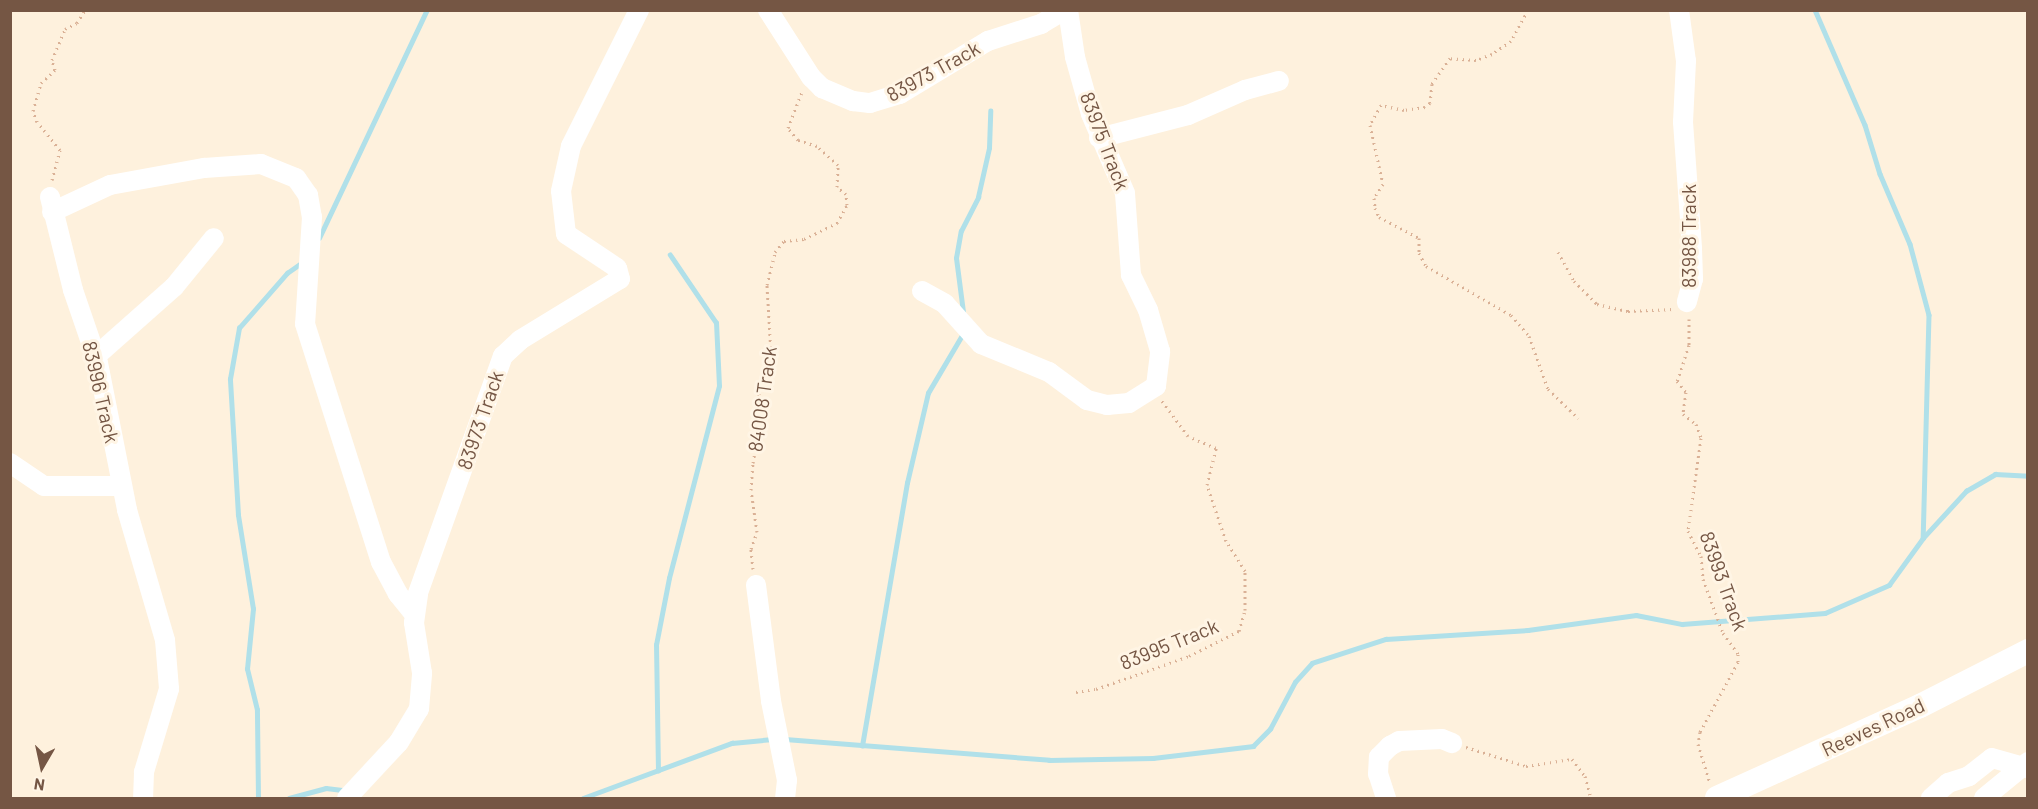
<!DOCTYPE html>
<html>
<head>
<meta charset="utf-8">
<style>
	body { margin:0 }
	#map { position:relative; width:2038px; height:809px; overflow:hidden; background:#fef1dd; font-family:Barlow,sans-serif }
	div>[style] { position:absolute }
	.stream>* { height:4.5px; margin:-2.25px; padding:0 2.25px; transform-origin:2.25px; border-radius:2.25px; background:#b0e0e9 }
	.path>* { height:3px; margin-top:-1.5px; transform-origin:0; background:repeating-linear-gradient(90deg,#dab196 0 1.5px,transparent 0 6px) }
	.minor>* { height:20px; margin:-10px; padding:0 10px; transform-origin:10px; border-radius:10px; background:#fff }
	.tertiary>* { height:24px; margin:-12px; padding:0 12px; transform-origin:12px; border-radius:12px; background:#fff }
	span { translate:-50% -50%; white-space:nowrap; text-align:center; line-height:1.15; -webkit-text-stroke:6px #fff5e5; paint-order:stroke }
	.street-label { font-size:20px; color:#755644 }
	.frame { position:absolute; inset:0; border:12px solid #755644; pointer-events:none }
	.north { position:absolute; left:12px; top:737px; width:60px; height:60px; -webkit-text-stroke:4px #fff5e5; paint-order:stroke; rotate:189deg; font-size:16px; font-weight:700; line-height:24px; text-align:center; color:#755644 }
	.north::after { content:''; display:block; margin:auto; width:21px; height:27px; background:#755644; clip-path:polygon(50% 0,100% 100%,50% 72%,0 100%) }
</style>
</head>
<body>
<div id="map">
	<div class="stream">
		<div style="left:1815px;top:10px;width:125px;rotate:66.5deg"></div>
		<div style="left:1865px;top:125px;width:51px;rotate:73deg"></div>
		<div style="left:1880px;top:174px;width:76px;rotate:66.8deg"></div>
		<div style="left:1910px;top:244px;width:73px;rotate:75deg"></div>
		<div style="left:1929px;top:315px;width:223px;rotate:91.5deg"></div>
		<div style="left:319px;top:238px;width:252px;rotate:-64.7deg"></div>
		<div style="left:963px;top:312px;width:54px;rotate:-97.4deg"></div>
		<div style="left:956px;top:258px;width:27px;rotate:-80deg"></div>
		<div style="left:961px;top:231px;width:38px;rotate:-63deg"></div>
		<div style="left:978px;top:197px;width:50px;rotate:-77.3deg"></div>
		<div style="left:989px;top:148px;width:37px;rotate:-88deg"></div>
		<div style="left:785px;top:739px;width:265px;rotate:4.5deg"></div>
		<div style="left:1049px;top:760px;width:104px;rotate:-1.1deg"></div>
		<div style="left:1153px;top:758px;width:101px;rotate:-6.8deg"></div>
		<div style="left:1253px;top:746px;width:24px;rotate:-45deg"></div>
		<div style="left:1270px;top:729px;width:53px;rotate:-62deg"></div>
		<div style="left:1295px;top:682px;width:25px;rotate:-48deg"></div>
		<div style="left:1312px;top:663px;width:78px;rotate:-18deg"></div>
		<div style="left:1386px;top:639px;width:142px;rotate:-3.6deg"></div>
		<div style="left:1528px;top:630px;width:109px;rotate:-7.9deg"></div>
		<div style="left:1636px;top:615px;width:47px;rotate:11.1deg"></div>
		<div style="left:1682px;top:624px;width:143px;rotate:-4.4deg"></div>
		<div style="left:1825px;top:613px;width:70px;rotate:-23.6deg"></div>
		<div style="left:1889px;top:585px;width:58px;rotate:-54.1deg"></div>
		<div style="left:1923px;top:538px;width:64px;rotate:-47.5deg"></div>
		<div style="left:1966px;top:491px;width:34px;rotate:-30deg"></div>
		<div style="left:1995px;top:474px;width:33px;rotate:3deg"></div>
		<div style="left:862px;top:746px;width:267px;rotate:-80.3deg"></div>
		<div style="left:907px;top:483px;width:92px;rotate:-76.9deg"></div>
		<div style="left:928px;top:393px;width:71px;rotate:-59.5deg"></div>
		<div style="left:658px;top:771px;width:126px;rotate:-90.9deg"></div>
		<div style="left:656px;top:645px;width:68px;rotate:-79deg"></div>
		<div style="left:669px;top:578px;width:198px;rotate:-75.4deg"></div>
		<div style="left:719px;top:386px;width:63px;rotate:-92.7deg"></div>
		<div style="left:716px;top:323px;width:82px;rotate:-124.1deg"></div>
		<div style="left:258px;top:798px;width:88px;rotate:-90.7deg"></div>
		<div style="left:257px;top:710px;width:42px;rotate:-103.7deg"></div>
		<div style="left:247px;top:669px;width:60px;rotate:-84.3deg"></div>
		<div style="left:253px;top:609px;width:95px;rotate:-99.1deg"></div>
		<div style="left:238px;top:515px;width:136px;rotate:-93.4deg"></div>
		<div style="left:230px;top:379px;width:52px;rotate:-80deg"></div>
		<div style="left:239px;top:328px;width:73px;rotate:-48.9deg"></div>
		<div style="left:287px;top:273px;width:19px;rotate:-35deg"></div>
		<div style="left:289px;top:798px;width:38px;rotate:-15deg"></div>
		<div style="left:326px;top:788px;width:16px;rotate:7deg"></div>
		<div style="left:583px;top:798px;width:159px;rotate:-20.3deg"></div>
		<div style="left:732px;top:743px;width:41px;rotate:-5.6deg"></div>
	</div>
	<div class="path">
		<div style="left:1528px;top:10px;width:35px;rotate:119deg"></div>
		<div style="left:1511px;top:41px;width:23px;rotate:146deg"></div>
		<div style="left:1492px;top:54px;width:17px;rotate:159deg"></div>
		<div style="left:1476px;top:60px;width:26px;rotate:-176deg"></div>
		<div style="left:1450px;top:58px;width:32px;rotate:125deg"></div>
		<div style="left:1432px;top:84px;width:19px;rotate:96deg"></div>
		<div style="left:1430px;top:103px;width:6px;rotate:141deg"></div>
		<div style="left:1425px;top:107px;width:21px;rotate:172deg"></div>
		<div style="left:1404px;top:110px;width:24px;rotate:-168deg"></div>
		<div style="left:1381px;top:105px;width:23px;rotate:119deg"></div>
		<div style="left:1370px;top:125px;width:60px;rotate:77.6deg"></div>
		<div style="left:1383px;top:184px;width:17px;rotate:123deg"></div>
		<div style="left:1374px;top:198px;width:10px;rotate:84deg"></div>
		<div style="left:1375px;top:208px;width:10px;rotate:66deg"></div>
		<div style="left:1379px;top:217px;width:45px;rotate:27.7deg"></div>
		<div style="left:1419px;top:238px;width:15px;rotate:90deg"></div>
		<div style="left:1419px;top:253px;width:15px;rotate:62deg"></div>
		<div style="left:1426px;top:266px;width:98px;rotate:30deg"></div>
		<div style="left:1511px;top:315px;width:28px;rotate:49deg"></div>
		<div style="left:1529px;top:336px;width:56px;rotate:70.3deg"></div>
		<div style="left:1548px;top:389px;width:42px;rotate:44deg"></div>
		<div style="left:52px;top:180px;width:31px;rotate:-75deg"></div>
		<div style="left:60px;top:150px;width:36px;rotate:-129deg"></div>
		<div style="left:37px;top:122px;width:12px;rotate:-110deg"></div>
		<div style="left:33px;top:111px;width:29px;rotate:-74deg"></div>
		<div style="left:41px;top:83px;width:19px;rotate:-43deg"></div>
		<div style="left:55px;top:70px;width:10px;rotate:-107deg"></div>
		<div style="left:52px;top:60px;width:34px;rotate:-67deg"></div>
		<div style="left:65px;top:29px;width:13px;rotate:-27deg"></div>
		<div style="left:77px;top:23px;width:15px;rotate:-58deg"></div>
		<div style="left:1558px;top:252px;width:33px;rotate:61deg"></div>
		<div style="left:1574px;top:281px;width:33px;rotate:45deg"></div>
		<div style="left:1597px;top:304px;width:32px;rotate:13deg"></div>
		<div style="left:1628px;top:311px;width:45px;rotate:-2.5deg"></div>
		<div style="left:1689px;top:319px;width:26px;rotate:90deg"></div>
		<div style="left:1689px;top:345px;width:38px;rotate:108deg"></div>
		<div style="left:1677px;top:381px;width:14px;rotate:51deg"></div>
		<div style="left:1686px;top:392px;width:22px;rotate:98deg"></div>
		<div style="left:1683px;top:414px;width:16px;rotate:38deg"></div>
		<div style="left:1696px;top:424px;width:15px;rotate:70deg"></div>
		<div style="left:1701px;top:438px;width:94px;rotate:98deg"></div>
		<div style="left:1688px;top:531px;width:28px;rotate:63deg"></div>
		<div style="left:1701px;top:556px;width:23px;rotate:85deg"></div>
		<div style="left:1703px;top:579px;width:58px;rotate:69.7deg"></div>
		<div style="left:1723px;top:633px;width:26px;rotate:54deg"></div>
		<div style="left:1738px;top:654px;width:8px;rotate:90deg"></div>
		<div style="left:1738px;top:662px;width:80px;rotate:118.5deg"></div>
		<div style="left:1700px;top:732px;width:12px;rotate:99deg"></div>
		<div style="left:1698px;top:744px;width:38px;rotate:73deg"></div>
		<div style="left:753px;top:569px;width:20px;rotate:-96deg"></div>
		<div style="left:751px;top:549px;width:18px;rotate:-71deg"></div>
		<div style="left:757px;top:532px;width:42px;rotate:-98.1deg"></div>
		<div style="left:751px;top:490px;width:27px;rotate:-86deg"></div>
		<div style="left:753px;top:463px;width:39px;rotate:-80deg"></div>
		<div style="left:760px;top:425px;width:38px;rotate:-92deg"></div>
		<div style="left:759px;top:387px;width:36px;rotate:-71deg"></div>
		<div style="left:771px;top:353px;width:68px;rotate:-93.4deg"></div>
		<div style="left:767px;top:285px;width:34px;rotate:-76deg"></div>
		<div style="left:775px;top:252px;width:14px;rotate:-51deg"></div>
		<div style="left:784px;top:241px;width:20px;rotate:-6deg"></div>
		<div style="left:804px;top:239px;width:37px;rotate:-26deg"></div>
		<div style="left:837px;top:223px;width:21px;rotate:-61deg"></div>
		<div style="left:847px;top:205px;width:11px;rotate:-95deg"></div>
		<div style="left:846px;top:194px;width:11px;rotate:-142deg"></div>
		<div style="left:837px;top:187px;width:22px;rotate:-87deg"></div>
		<div style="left:838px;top:165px;width:28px;rotate:-138deg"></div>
		<div style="left:817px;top:146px;width:20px;rotate:-162deg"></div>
		<div style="left:798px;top:140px;width:16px;rotate:-130deg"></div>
		<div style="left:788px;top:128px;width:40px;rotate:-69deg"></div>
		<div style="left:1076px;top:692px;width:20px;rotate:-9deg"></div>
		<div style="left:1096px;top:689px;width:99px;rotate:-19.5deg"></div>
		<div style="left:1189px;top:656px;width:56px;rotate:-26.6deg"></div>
		<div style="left:1239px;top:631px;width:22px;rotate:-74deg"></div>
		<div style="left:1245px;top:610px;width:39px;rotate:-90deg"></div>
		<div style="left:1245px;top:571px;width:36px;rotate:-122deg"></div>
		<div style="left:1226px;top:541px;width:59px;rotate:-108.7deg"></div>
		<div style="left:1207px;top:485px;width:38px;rotate:-76deg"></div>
		<div style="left:1216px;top:448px;width:30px;rotate:-157deg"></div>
		<div style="left:1188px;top:436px;width:44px;rotate:-126.6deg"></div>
		<div style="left:1466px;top:747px;width:63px;rotate:17.6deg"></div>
		<div style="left:1526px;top:766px;width:47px;rotate:-8.7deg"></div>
		<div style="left:1572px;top:759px;width:21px;rotate:53deg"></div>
		<div style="left:1585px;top:776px;width:23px;rotate:75deg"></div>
	</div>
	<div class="minor">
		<div style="left:768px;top:10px;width:80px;rotate:57.3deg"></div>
		<div style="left:811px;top:77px;width:16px;rotate:45deg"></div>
		<div style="left:822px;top:88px;width:34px;rotate:23deg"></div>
		<div style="left:853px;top:101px;width:17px;rotate:7deg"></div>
		<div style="left:870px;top:103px;width:31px;rotate:-17deg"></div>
		<div style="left:900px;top:94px;width:103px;rotate:-31.1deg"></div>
		<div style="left:988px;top:41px;width:56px;rotate:-17.8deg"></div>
		<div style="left:1041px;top:24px;width:27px;rotate:-31deg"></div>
		<div style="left:1679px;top:10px;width:51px;rotate:82.2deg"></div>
		<div style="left:1686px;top:61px;width:61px;rotate:92.8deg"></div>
		<div style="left:1683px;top:122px;width:127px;rotate:85.9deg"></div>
		<div style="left:1692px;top:249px;width:30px;rotate:88deg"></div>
		<div style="left:1693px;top:279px;width:24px;rotate:105deg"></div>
		<div style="left:1099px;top:138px;width:92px;rotate:-14.5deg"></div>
		<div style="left:1188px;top:115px;width:62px;rotate:-23.7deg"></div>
		<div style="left:1245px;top:90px;width:35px;rotate:-15deg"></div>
		<div style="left:50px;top:197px;width:96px;rotate:76.1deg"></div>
		<div style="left:73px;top:290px;width:77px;rotate:71.1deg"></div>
		<div style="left:98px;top:363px;width:150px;rotate:78.8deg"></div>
		<div style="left:127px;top:510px;width:135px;rotate:73.7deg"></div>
		<div style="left:165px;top:640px;width:49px;rotate:85.3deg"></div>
		<div style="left:169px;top:689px;width:87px;rotate:106.8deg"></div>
		<div style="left:144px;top:772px;width:26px;rotate:92deg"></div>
		<div style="left:52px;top:212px;width:64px;rotate:-25deg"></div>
		<div style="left:110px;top:185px;width:96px;rotate:-10.3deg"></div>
		<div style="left:204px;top:168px;width:57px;rotate:-4deg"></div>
		<div style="left:261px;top:164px;width:38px;rotate:22deg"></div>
		<div style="left:296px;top:178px;width:21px;rotate:55deg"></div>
		<div style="left:308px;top:195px;width:22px;rotate:80deg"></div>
		<div style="left:312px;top:217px;width:107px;rotate:93.7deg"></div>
		<div style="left:305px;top:324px;width:250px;rotate:72.3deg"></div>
		<div style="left:381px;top:562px;width:36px;rotate:62deg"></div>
		<div style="left:398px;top:594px;width:26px;rotate:51deg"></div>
		<div style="left:922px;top:291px;width:26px;rotate:29deg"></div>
		<div style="left:945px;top:304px;width:54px;rotate:48deg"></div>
		<div style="left:981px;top:344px;width:74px;rotate:22.4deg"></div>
		<div style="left:1049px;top:372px;width:47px;rotate:36.4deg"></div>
		<div style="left:1087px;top:400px;width:21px;rotate:14deg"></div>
		<div style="left:1107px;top:405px;width:22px;rotate:-5deg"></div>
		<div style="left:1129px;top:403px;width:32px;rotate:-32deg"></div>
		<div style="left:1156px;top:386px;width:35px;rotate:-83deg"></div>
		<div style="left:1160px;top:351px;width:43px;rotate:-106.3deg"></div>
		<div style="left:1148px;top:310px;width:39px;rotate:-116deg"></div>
		<div style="left:1131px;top:275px;width:82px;rotate:-94.2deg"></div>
		<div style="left:1125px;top:193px;width:86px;rotate:-113.3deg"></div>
		<div style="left:1091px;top:114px;width:59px;rotate:-105.7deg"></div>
		<div style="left:1075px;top:57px;width:48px;rotate:-98.5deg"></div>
		<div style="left:96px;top:356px;width:104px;rotate:-41.5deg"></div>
		<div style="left:174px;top:287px;width:63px;rotate:-50.8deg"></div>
		<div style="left:10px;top:463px;width:41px;rotate:34.1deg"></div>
		<div style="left:44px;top:486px;width:77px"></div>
		<div style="left:756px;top:585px;width:117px;rotate:82.6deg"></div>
		<div style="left:771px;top:701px;width:81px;rotate:78.6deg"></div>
		<div style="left:787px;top:780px;width:18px;rotate:96deg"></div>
		<div style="left:347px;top:798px;width:76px;rotate:-47.1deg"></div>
		<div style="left:399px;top:742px;width:39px;rotate:-59deg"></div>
		<div style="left:419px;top:709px;width:36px;rotate:-85deg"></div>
		<div style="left:422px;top:673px;width:51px;rotate:-99.1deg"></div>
		<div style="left:414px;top:623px;width:30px;rotate:-82deg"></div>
		<div style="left:418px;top:593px;width:252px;rotate:-70.3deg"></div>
		<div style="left:503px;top:356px;width:23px;rotate:-43deg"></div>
		<div style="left:520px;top:340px;width:117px;rotate:-31.4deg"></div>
		<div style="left:620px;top:279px;width:11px;rotate:-105deg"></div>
		<div style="left:617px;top:268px;width:61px;rotate:-146.3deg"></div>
		<div style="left:566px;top:234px;width:43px;rotate:-96.6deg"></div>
		<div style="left:561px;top:191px;width:46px;rotate:-77.5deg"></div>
		<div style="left:571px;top:146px;width:152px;rotate:-63.4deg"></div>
		<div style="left:1386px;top:798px;width:25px;rotate:-108deg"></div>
		<div style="left:1378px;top:774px;width:17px;rotate:-87deg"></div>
		<div style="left:1379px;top:757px;width:16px;rotate:-45deg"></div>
		<div style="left:1390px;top:746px;width:10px;rotate:-29deg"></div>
		<div style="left:1399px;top:741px;width:43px;rotate:-2.7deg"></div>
		<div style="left:1442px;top:739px;width:11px;rotate:22deg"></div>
		<div style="left:1931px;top:798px;width:23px;rotate:-41deg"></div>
		<div style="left:1948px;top:783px;width:22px;rotate:-18deg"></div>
		<div style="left:1969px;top:776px;width:29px;rotate:-38deg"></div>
		<div style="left:1992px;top:758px;width:37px;rotate:16deg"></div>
		<div style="left:1984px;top:798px;width:57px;rotate:-39.3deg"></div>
	</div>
	<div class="tertiary">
		<div style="left:1717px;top:798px;width:223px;rotate:-24.4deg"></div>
		<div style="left:1920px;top:706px;width:121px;rotate:-27deg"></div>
	</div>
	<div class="street-label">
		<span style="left:933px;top:71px;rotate:-29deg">83973 Track</span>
		<span style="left:1105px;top:141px;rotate:69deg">83975 Track</span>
		<span style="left:1688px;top:236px;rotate:-90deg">83988 Track</span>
		<span style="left:101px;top:392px;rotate:77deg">83996 Track</span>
		<span style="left:762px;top:399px;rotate:-82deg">84008 Track</span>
		<span style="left:480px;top:420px;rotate:-71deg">83973 Track</span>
		<span style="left:1724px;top:581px;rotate:70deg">83993 Track</span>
		<span style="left:1169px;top:644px;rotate:-22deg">83995 Track</span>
		<span style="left:1873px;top:727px;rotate:-25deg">Reeves Road</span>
	</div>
	<div class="frame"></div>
	<div class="north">N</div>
</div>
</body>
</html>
